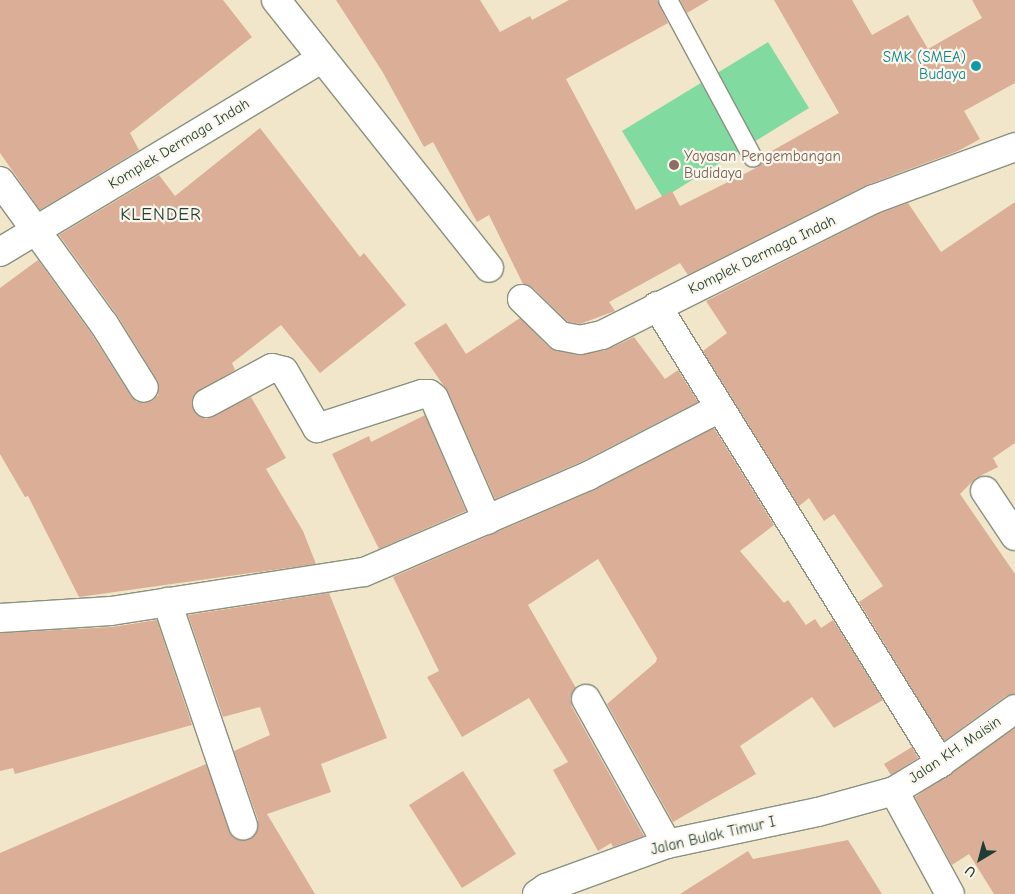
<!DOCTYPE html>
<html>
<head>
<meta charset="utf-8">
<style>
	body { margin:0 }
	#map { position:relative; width:1015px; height:894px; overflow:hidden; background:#f1e6ca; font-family:"Comic Neue",sans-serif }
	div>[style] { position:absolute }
	.green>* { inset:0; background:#81da9f }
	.building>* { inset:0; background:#dbae97 }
	.roads { filter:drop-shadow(1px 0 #88927f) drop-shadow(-1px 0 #88927f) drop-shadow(0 1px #88927f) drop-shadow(0 -1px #88927f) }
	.service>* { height:18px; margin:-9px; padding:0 9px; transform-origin:9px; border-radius:9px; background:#fff }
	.minor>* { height:28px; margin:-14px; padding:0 14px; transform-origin:14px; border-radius:14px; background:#fff }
	.tertiary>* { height:28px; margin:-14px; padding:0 14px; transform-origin:14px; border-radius:14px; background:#fff }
	.dots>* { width:14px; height:14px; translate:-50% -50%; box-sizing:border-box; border:2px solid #fbf7ec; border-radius:50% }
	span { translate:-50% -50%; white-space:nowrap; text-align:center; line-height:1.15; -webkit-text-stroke:4.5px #fbf7ec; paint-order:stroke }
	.culture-label { font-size:15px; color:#0d838f }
	.right { translate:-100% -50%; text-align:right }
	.street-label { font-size:15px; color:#1f3d34 }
	.education-label { font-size:15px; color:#785e54 }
	.left { translate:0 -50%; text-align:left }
	.quarter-label { font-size:18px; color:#1f3d34; letter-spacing:1px }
	.north { position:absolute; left:955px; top:834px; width:50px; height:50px; -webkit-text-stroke:4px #fbf7ec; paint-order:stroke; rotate:217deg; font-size:14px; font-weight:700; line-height:20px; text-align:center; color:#1f3d34 }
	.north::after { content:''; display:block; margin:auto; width:18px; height:22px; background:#1f3d34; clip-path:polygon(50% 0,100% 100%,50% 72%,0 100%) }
</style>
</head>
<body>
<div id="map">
	<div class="green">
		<div style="clip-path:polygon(768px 42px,809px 108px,663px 198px,622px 131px)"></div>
	</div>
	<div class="building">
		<div style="clip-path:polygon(0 0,223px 0,252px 37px,130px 133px,139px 150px,40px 210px,0 153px)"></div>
		<div style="clip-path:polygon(336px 0,480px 0,500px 32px,530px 16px,532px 20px,569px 0,657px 0,668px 23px,566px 79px,636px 210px,672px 191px,680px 206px,758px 167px,763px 156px,839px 113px,774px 0,852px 0,872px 35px,908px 15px,928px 49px,982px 18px,972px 0,1015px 0,1015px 83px,964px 111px,980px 139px,958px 151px,867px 185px,688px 275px,680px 263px,609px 302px,615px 311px,580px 324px,568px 322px,533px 288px,523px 284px,489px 215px,477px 222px,433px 142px,424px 147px,382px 71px)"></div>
		<div style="clip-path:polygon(680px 0,709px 0,687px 13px)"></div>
		<div style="clip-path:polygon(260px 128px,360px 257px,364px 253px,406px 305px,320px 373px,281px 325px,232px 363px,235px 370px,194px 395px,194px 411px,206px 419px,251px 397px,286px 458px,266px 469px,303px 531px,316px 564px,79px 597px,28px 496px,25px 497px,0 454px,0 288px,38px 260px,91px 333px,131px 396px,137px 402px,152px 401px,158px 395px,157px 380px,117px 315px,59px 235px,159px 175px,175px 196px)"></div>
		<div style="clip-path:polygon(1015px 202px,1015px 443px,993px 458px,998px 467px,976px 478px,960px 494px,1015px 574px,1015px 694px,1006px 696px,944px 741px,859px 602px,883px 586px,834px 514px,824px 521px,809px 498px,799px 506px,703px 351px,727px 333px,706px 301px,880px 213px,908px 203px,941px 252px)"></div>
		<div style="clip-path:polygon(520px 318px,550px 348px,577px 355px,606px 350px,634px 337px,665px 379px,678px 370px,698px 402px,581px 462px,495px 499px,448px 392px,414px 343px,446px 323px,466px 354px)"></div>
		<div style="clip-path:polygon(425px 415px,466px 511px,379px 549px,332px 454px,369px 436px,371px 442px)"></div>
		<div style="clip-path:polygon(714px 428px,774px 525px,740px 551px,784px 603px,788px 600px,806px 625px,815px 619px,821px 628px,833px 620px,883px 700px,834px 728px,812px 697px,740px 746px,756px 774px,673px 822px,607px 704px,656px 662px,657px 658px,598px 559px,528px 605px,576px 688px,570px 698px,572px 707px,644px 836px,613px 847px,611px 843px,598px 851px,553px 770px,568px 762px,529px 698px,462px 737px,427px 677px,439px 671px,393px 577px,594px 490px)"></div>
		<div style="clip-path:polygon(329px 593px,387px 738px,321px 764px,331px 792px,267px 814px,315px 894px,0 894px,0 853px,206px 764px,232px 836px,240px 840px,254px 836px,258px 820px,234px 751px,270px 735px,260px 707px,223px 717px,188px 615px)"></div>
		<div style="clip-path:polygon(157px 620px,192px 725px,15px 774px,13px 768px,0 771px,0 633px,112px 627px)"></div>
		<div style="clip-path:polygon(1015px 728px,1015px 894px,994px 894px,969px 854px,952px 865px,915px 797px)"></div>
		<div style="clip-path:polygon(912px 747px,918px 758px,891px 775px,884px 764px)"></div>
		<div style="clip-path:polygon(463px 771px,516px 854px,462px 888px,409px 805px)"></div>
		<div style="clip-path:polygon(848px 840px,882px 894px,680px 894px,748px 851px,753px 859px)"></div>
	</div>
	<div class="roads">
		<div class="service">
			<div style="left:668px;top:0;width:179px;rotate:61.7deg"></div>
		</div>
		<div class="minor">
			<div style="left:276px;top:0;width:342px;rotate:51.5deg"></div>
			<div style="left:0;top:181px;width:177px;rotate:54deg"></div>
			<div style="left:104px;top:324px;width:75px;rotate:58deg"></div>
			<div style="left:0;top:252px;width:375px;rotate:-31deg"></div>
			<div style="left:522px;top:299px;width:53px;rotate:44.2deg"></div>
			<div style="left:560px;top:336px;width:20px;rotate:11deg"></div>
			<div style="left:580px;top:340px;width:23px;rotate:-13deg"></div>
			<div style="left:602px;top:335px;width:304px;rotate:-26.6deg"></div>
			<div style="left:874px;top:199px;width:150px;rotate:-20.2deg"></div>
			<div style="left:657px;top:306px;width:538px;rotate:58.23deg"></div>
			<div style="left:207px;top:403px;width:74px;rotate:-28.3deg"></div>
			<div style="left:272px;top:368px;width:12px;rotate:14deg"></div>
			<div style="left:284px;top:371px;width:66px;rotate:59.9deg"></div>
			<div style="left:317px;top:428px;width:110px;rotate:-17.9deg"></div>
			<div style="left:422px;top:394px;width:7px"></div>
			<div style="left:429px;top:394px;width:6px;rotate:39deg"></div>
			<div style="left:434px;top:398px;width:133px;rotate:66.5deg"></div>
			<div style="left:985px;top:491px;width:54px;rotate:56.3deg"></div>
			<div style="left:167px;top:602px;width:236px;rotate:71.2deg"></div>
			<div style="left:0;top:618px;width:111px;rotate:-3.6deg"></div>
			<div style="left:111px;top:611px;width:256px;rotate:-8.8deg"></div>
			<div style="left:364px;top:572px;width:244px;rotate:-23.2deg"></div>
			<div style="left:588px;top:476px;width:148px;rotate:-27.3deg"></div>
			<div style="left:586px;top:699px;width:166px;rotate:60.8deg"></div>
			<div style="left:894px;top:791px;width:117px;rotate:61.5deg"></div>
		</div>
		<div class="tertiary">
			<div style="left:537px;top:894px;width:11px;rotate:-34deg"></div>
			<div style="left:546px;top:888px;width:129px;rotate:-20deg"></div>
			<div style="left:667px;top:844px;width:154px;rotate:-12deg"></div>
			<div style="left:818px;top:812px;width:79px;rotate:-15.4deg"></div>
			<div style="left:894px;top:791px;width:54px;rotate:-31.3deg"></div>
			<div style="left:940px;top:763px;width:92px;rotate:-35.8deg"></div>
		</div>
	</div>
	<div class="dots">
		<div style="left:976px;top:66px;background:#0f9aa8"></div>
		<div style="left:674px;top:165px;background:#8d6e63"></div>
	</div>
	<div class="culture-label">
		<span class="right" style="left:966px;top:66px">SMK (SMEA)<br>Budaya</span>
	</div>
	<div class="street-label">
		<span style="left:179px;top:144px;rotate:-31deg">Komplek Dermaga Indah</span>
		<span style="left:762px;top:255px;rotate:-26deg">Komplek Dermaga Indah</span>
		<span style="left:955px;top:750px;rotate:-34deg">Jalan KH. Maisin</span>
		<span style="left:713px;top:836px;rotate:-13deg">Jalan Bulak Timur I</span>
	</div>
	<div class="education-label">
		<span class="left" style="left:684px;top:165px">Yayasan Pengembangan<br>Budidaya</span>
	</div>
	<div class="quarter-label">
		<span style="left:161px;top:215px">KLENDER</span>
	</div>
	<div class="north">U</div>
</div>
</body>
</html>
